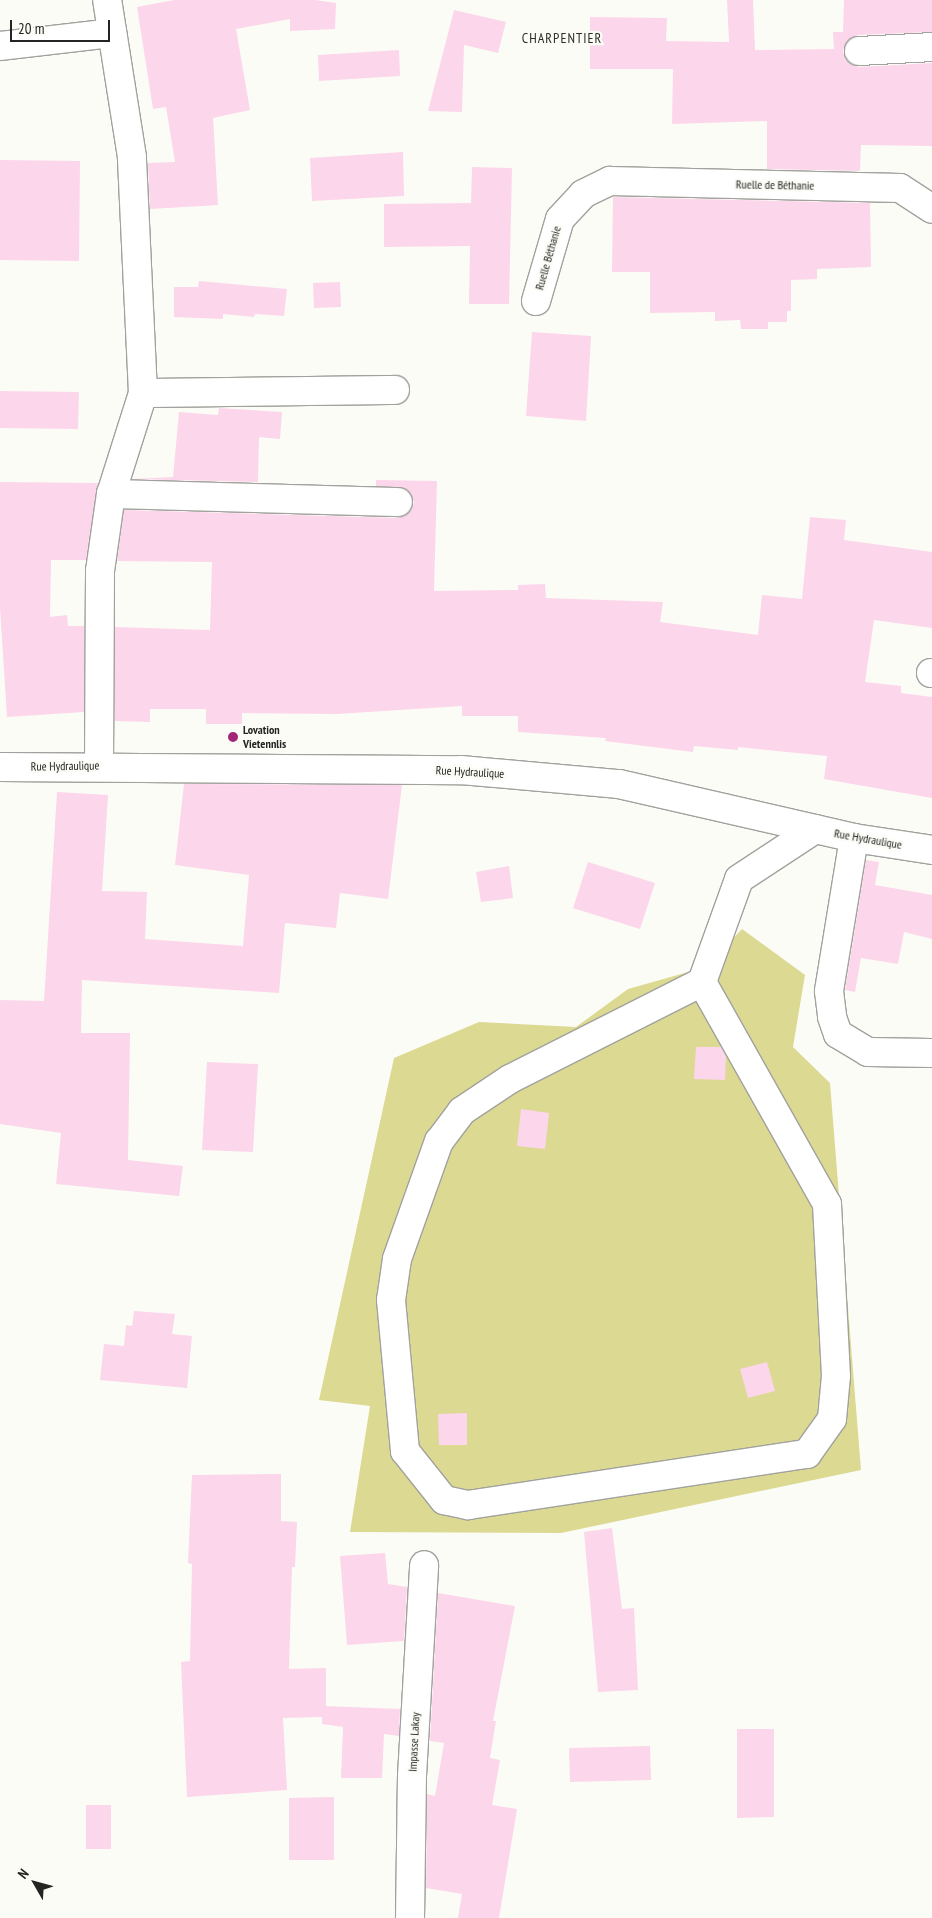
<!DOCTYPE html>
<html>
<head>
<meta charset="utf-8">
<style>
	body { margin:0 }
	#map { position:relative; width:932px; height:1918px; overflow:hidden; background:#fcfcf7; font-family:"PT Sans Narrow",sans-serif }
	div>[style] { position:absolute }
	.green>* { inset:0; background:#dcd993 }
	.building>* { inset:0; background:#fcd6ea }
	.roads { filter:drop-shadow(1px 0 #a1a19d) drop-shadow(-1px 0 #a1a19d) drop-shadow(0 1px #a1a19d) drop-shadow(0 -1px #a1a19d) }
	.minor>* { height:28px; margin:-14px; padding:0 14px; transform-origin:14px; border-radius:14px; background:#fff }
	.dots>* { width:14px; height:14px; translate:-50% -50%; box-sizing:border-box; border:2px solid #fcfcf7; border-radius:50% }
	span { translate:-50% -50%; white-space:nowrap; text-align:center; line-height:1.15; -webkit-text-stroke:4.5px #fcfcf7; paint-order:stroke }
	.street-label { font-size:12px; color:#242423 }
	.poi-label { font-size:12px; color:#242423; font-weight:700 }
	.left { translate:0 -50%; text-align:left }
	.neighbourhood-label { font-size:14px; color:#2c2c28; letter-spacing:1px }
	.north { position:absolute; left:10px; top:1858px; width:50px; height:50px; -webkit-text-stroke:4px #fcfcf7; paint-order:stroke; rotate:308deg; font-size:14px; font-weight:700; line-height:20px; text-align:center; color:#242423 }
	.north::after { content:''; display:block; margin:auto; width:18px; height:22px; background:#242423; clip-path:polygon(50% 0,100% 100%,50% 72%,0 100%) }
	.scale { position:absolute; left:10px; top:20px; width:100px; height:22px; box-sizing:border-box; border:2px solid #242423; border-top:0; padding-left:6px; font-size:15px; line-height:18px; white-space:nowrap; color:#242423; -webkit-text-stroke:4px #fcfcf7; paint-order:stroke }
</style>
</head>
<body>
<div id="map">
	<div class="green">
		<div style="clip-path:polygon(742px 929px,805px 975px,793px 1047px,830px 1083px,861px 1470px,561px 1533px,350px 1532px,370px 1406px,319px 1400px,394px 1058px,479px 1022px,576px 1027px,628px 989px,706px 967px)"></div>
	</div>
	<div class="building">
		<div style="clip-path:polygon(174px 0,315px 0,336px 3px,335px 29px,290px 31px,290px 19px,236px 29px,250px 110px,213px 118px,218px 205px,150px 209px,148px 163px,175px 162px,166px 107px,153px 109px,137px 7px)"></div>
		<div style="clip-path:polygon(727px 0,753px 0,755px 50px,834px 49px,833px 32px,843px 32px,844px 0,932px 0,932px 32px,858px 35px,845px 44px,843px 51px,846px 60px,859px 67px,932px 63px,932px 146px,861px 145px,860px 171px,767px 169px,767px 121px,672px 124px,673px 69px,590px 69px,590px 17px,667px 18px,666px 41px,729px 42px)"></div>
		<div style="clip-path:polygon(454px 10px,506px 22px,498px 53px,464px 45px,462px 112px,428px 111px)"></div>
		<div style="clip-path:polygon(399px 50px,400px 76px,319px 81px,318px 55px)"></div>
		<div style="clip-path:polygon(403px 152px,404px 196px,312px 201px,310px 158px)"></div>
		<div style="clip-path:polygon(0 160px,80px 161px,79px 261px,0 260px)"></div>
		<div style="clip-path:polygon(472px 167px,512px 168px,509px 304px,469px 304px,470px 246px,384px 247px,384px 204px,471px 203px)"></div>
		<div style="clip-path:polygon(613px 197px,870px 203px,871px 267px,817px 269px,817px 279px,791px 280px,791px 311px,787px 311px,787px 322px,768px 322px,768px 329px,741px 329px,740px 320px,715px 321px,715px 312px,650px 313px,650px 272px,612px 272px)"></div>
		<div style="clip-path:polygon(199px 281px,287px 289px,284px 316px,255px 314px,254px 317px,223px 314px,223px 319px,174px 317px,174px 287px,198px 287px)"></div>
		<div style="clip-path:polygon(340px 282px,341px 307px,314px 308px,313px 283px)"></div>
		<div style="clip-path:polygon(532px 332px,591px 336px,586px 421px,526px 416px)"></div>
		<div style="clip-path:polygon(0 391px,79px 392px,78px 429px,0 428px)"></div>
		<div style="clip-path:polygon(219px 408px,282px 412px,280px 439px,259px 437px,258px 482px,132px 479px,173px 477px,179px 412px,218px 415px)"></div>
		<div style="clip-path:polygon(376px 480px,437px 481px,434px 591px,518px 590px,518px 585px,545px 584px,546px 598px,663px 602px,660px 622px,758px 635px,762px 595px,802px 599px,810px 517px,846px 520px,844px 540px,932px 552px,932px 628px,874px 620px,865px 682px,901px 686px,901px 693px,932px 697px,932px 798px,824px 779px,827px 756px,738px 747px,738px 750px,694px 746px,693px 752px,605px 741px,606px 738px,518px 732px,518px 716px,462px 716px,462px 706px,337px 714px,242px 713px,242px 724px,206px 724px,206px 709px,150px 709px,150px 722px,115px 721px,115px 627px,210px 630px,212px 562px,117px 561px,124px 510px,398px 518px,411px 511px,414px 502px,407px 489px,376px 486px)"></div>
		<div style="clip-path:polygon(0 482px,98px 483px,86px 560px,51px 560px,50px 617px,67px 615px,68px 626px,84px 626px,84px 712px,7px 717px,0 608px)"></div>
		<div style="clip-path:polygon(184px 784px,402px 785px,388px 899px,340px 893px,336px 928px,285px 923px,279px 993px,82px 980px,81px 1033px,130px 1033px,128px 1160px,183px 1166px,179px 1196px,56px 1184px,61px 1133px,0 1124px,0 1000px,44px 1001px,57px 792px,108px 795px,102px 891px,147px 892px,145px 939px,243px 946px,249px 875px,175px 865px)"></div>
		<div style="clip-path:polygon(866px 860px,879px 862px,875px 885px,932px 895px,932px 939px,904px 932px,898px 964px,861px 958px,855px 992px,845px 990px)"></div>
		<div style="clip-path:polygon(588px 862px,655px 883px,640px 929px,573px 908px)"></div>
		<div style="clip-path:polygon(509px 866px,513px 898px,481px 902px,476px 872px)"></div>
		<div style="clip-path:polygon(696px 1047px,721px 1047px,726px 1056px,725px 1080px,694px 1079px)"></div>
		<div style="clip-path:polygon(207px 1062px,258px 1064px,253px 1152px,202px 1150px)"></div>
		<div style="clip-path:polygon(521px 1109px,549px 1113px,545px 1149px,517px 1146px)"></div>
		<div style="clip-path:polygon(134px 1311px,175px 1314px,172px 1334px,192px 1336px,187px 1388px,100px 1380px,104px 1344px,124px 1346px,126px 1325px,132px 1326px)"></div>
		<div style="clip-path:polygon(767px 1362px,775px 1391px,748px 1398px,740px 1369px)"></div>
		<div style="clip-path:polygon(467px 1413px,467px 1445px,439px 1445px,438px 1414px)"></div>
		<div style="clip-path:polygon(281px 1474px,281px 1521px,297px 1522px,295px 1567px,292px 1567px,289px 1669px,326px 1668px,326px 1706px,400px 1709px,399px 1736px,384px 1734px,382px 1778px,341px 1778px,343px 1727px,322px 1724px,322px 1717px,283px 1718px,287px 1790px,187px 1797px,181px 1662px,190px 1661px,192px 1564px,188px 1563px,192px 1475px)"></div>
		<div style="clip-path:polygon(612px 1528px,622px 1609px,634px 1608px,638px 1690px,598px 1692px,584px 1532px)"></div>
		<div style="clip-path:polygon(385px 1553px,388px 1584px,407px 1587px,404px 1641px,347px 1645px,340px 1556px)"></div>
		<div style="clip-path:polygon(438px 1593px,515px 1606px,493px 1721px,496px 1721px,490px 1758px,500px 1760px,492px 1805px,517px 1809px,499px 1918px,458px 1918px,462px 1894px,426px 1888px,427px 1794px,435px 1796px,444px 1743px,430px 1741px)"></div>
		<div style="clip-path:polygon(737px 1729px,774px 1729px,774px 1817px,737px 1818px)"></div>
		<div style="clip-path:polygon(650px 1746px,651px 1780px,570px 1782px,569px 1748px)"></div>
		<div style="clip-path:polygon(334px 1797px,334px 1860px,289px 1860px,289px 1798px)"></div>
		<div style="clip-path:polygon(86px 1805px,111px 1805px,111px 1849px,86px 1849px)"></div>
	</div>
	<div class="roads">
		<div class="minor">
			<div style="left:0;top:46px;width:113px;rotate:-6.6deg"></div>
			<div style="left:859px;top:51px;width:73px;rotate:-3.1deg"></div>
			<div style="left:536px;top:301px;width:85px;rotate:-73.7deg"></div>
			<div style="left:560px;top:219px;width:34px;rotate:-47deg"></div>
			<div style="left:583px;top:194px;width:30px;rotate:-26deg"></div>
			<div style="left:610px;top:181px;width:290px;rotate:1.4deg"></div>
			<div style="left:900px;top:188px;width:38px;rotate:33deg"></div>
			<div style="left:143px;top:393px;width:252px;rotate:-0.7deg"></div>
			<div style="left:111px;top:494px;width:287px;rotate:1.6deg"></div>
			<div style="left:931px;top:673px;width:1px"></div>
			<div style="left:99px;top:765px;width:194px;rotate:-89.7deg"></div>
			<div style="left:100px;top:571px;width:78px;rotate:-81.9deg"></div>
			<div style="left:111px;top:494px;width:106px;rotate:-72.4deg"></div>
			<div style="left:143px;top:393px;width:236px;rotate:-92.7deg"></div>
			<div style="left:132px;top:157px;width:159px;rotate:-99deg"></div>
			<div style="left:0;top:767px;width:461px;rotate:0.4deg"></div>
			<div style="left:461px;top:770px;width:159px;rotate:5.1deg"></div>
			<div style="left:619px;top:784px;width:241px;rotate:12.9deg"></div>
			<div style="left:854px;top:838px;width:79px;rotate:8.7deg"></div>
			<div style="left:854px;top:838px;width:155px;rotate:99.3deg"></div>
			<div style="left:829px;top:991px;width:26px;rotate:83deg"></div>
			<div style="left:832px;top:1017px;width:18px;rotate:71deg"></div>
			<div style="left:838px;top:1034px;width:35px;rotate:31deg"></div>
			<div style="left:868px;top:1052px;width:64px;rotate:0.9deg"></div>
			<div style="left:702px;top:982px;width:215px;rotate:153.2deg"></div>
			<div style="left:510px;top:1079px;width:58px;rotate:146.3deg"></div>
			<div style="left:462px;top:1111px;width:38px;rotate:127deg"></div>
			<div style="left:439px;top:1141px;width:125px;rotate:109.6deg"></div>
			<div style="left:397px;top:1259px;width:41px;rotate:98.3deg"></div>
			<div style="left:391px;top:1300px;width:152px;rotate:84.7deg"></div>
			<div style="left:405px;top:1451px;width:63px;rotate:51.5deg"></div>
			<div style="left:444px;top:1500px;width:25px;rotate:12deg"></div>
			<div style="left:468px;top:1505px;width:343px;rotate:-8.6deg"></div>
			<div style="left:807px;top:1454px;width:43px;rotate:-54.5deg"></div>
			<div style="left:832px;top:1419px;width:43px;rotate:-84.7deg"></div>
			<div style="left:836px;top:1376px;width:172px;rotate:-93deg"></div>
			<div style="left:827px;top:1204px;width:255px;rotate:-119.4deg"></div>
			<div style="left:702px;top:982px;width:109px;rotate:-70.2deg"></div>
			<div style="left:739px;top:879px;width:91px;rotate:-33.3deg"></div>
			<div style="left:410px;top:1918px;width:142px;rotate:-89.2deg"></div>
			<div style="left:412px;top:1776px;width:211px;rotate:-86.7deg"></div>
		</div>
	</div>
	<div class="dots">
		<div style="left:233px;top:737px;background:#a32679"></div>
	</div>
	<div class="street-label">
		<span style="left:775px;top:185px;rotate:1deg">Ruelle de Béthanie</span>
		<span style="left:548px;top:258px;rotate:-74deg">Ruelle Béthanie</span>
		<span style="left:65px;top:766px;rotate:-1deg">Rue Hydraulique</span>
		<span style="left:470px;top:772px;rotate:3deg">Rue Hydraulique</span>
		<span style="left:868px;top:839px;rotate:10deg">Rue Hydraulique</span>
		<span style="left:414px;top:1742px;rotate:-87deg">Impasse Lakay</span>
	</div>
	<div class="poi-label">
		<span class="left" style="left:243px;top:737px">Lovation<br>Vietennlis</span>
	</div>
	<div class="neighbourhood-label">
		<span style="left:562px;top:38px">CHARPENTIER</span>
	</div>
	<div class="north">N</div>
	<div class="scale">20 m</div>
</div>
</body>
</html>
